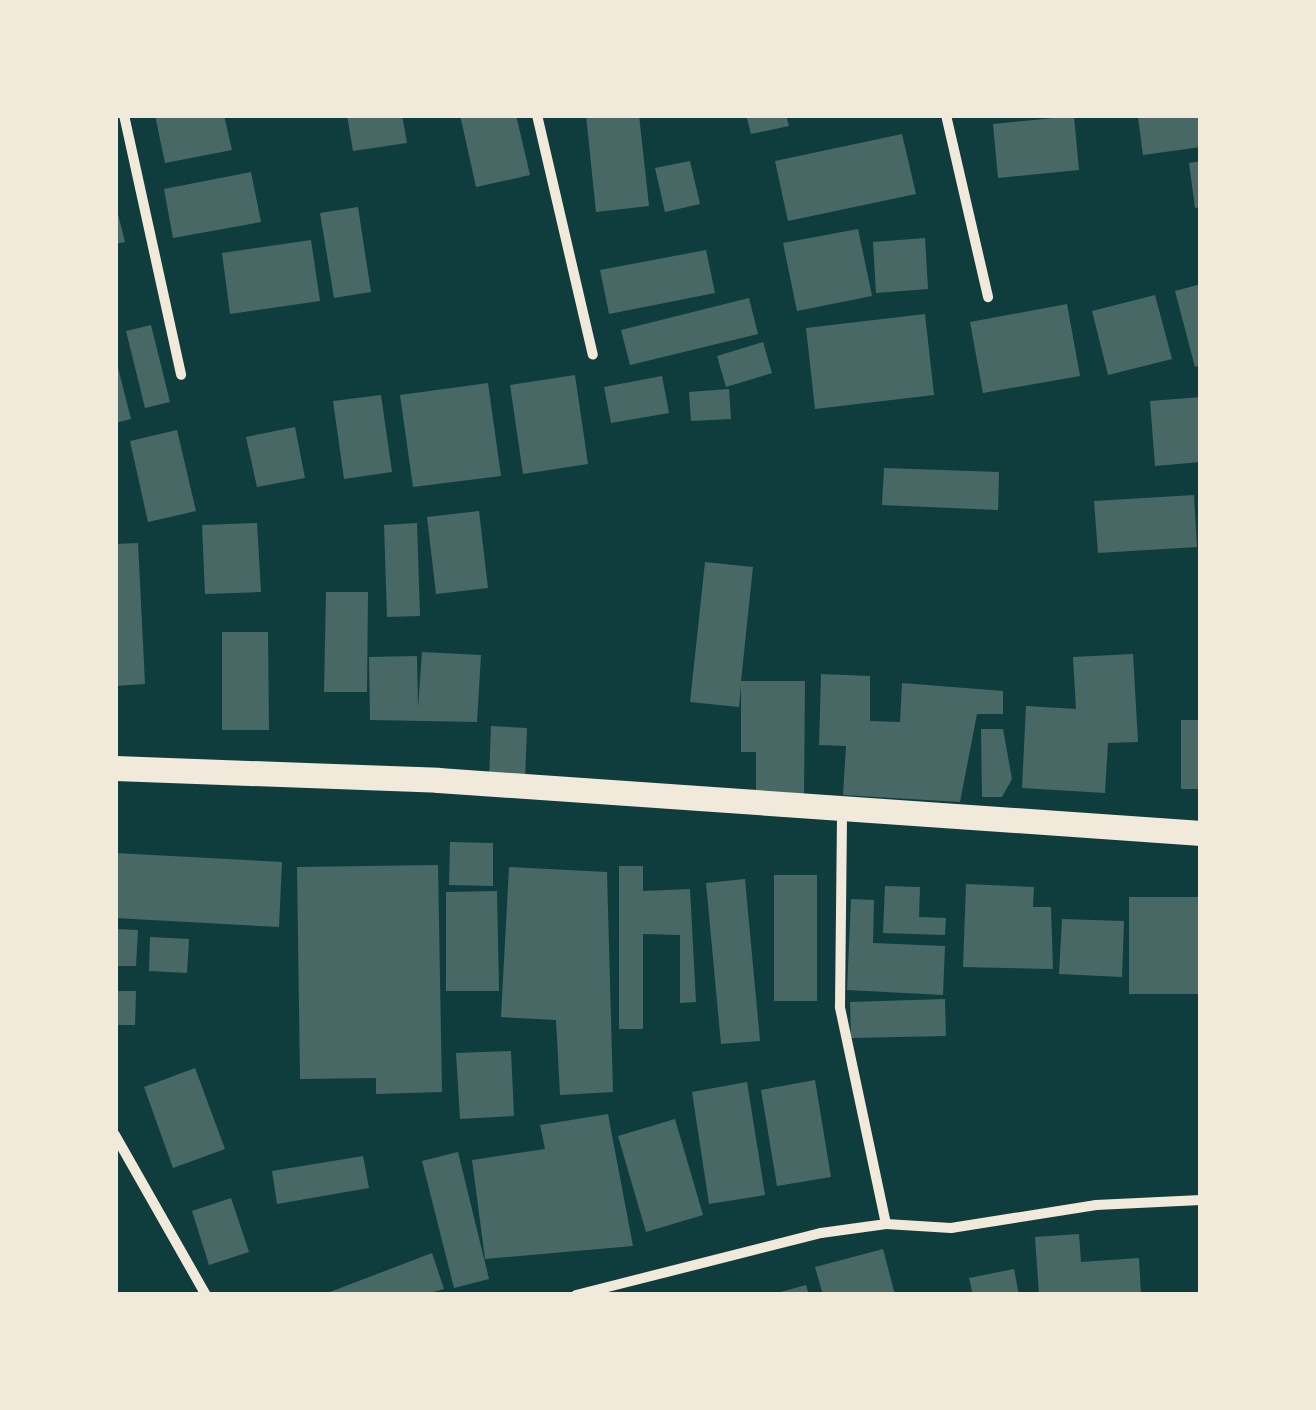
<!DOCTYPE html>
<html>
<head>
<meta charset="utf-8">
<style>
	body { margin:0 }
	#map { position:relative; width:1316px; height:1410px; overflow:hidden; background:#0f3d3e; font-family:Rubik,sans-serif }
	div>[style] { position:absolute }
	.building>* { inset:0; background:#486865 }
	.minor>* { height:10px; margin:-5px; padding:0 5px; transform-origin:5px; border-radius:5px; background:#f1e9da }
	.primary>* { height:25px; margin:-12.5px; padding:0 12.5px; transform-origin:12.5px; border-radius:12.5px; background:#f1e9da }
	span { translate:-50% -50%; white-space:nowrap; text-align:center; line-height:1.15; -webkit-text-stroke:10px #f1e9da; paint-order:stroke }
	.frame { position:absolute; inset:0; border:118px solid #f1e9da; pointer-events:none }
</style>
</head>
<body>
<div id="map">
	<div class="building">
		<div style="clip-path:polygon(155px 115px,224px 115px,232px 150px,165px 163px)"></div>
		<div style="clip-path:polygon(347px 115px,402px 115px,407px 143px,353px 151px)"></div>
		<div style="clip-path:polygon(460px 115px,516px 115px,530px 175px,476px 187px)"></div>
		<div style="clip-path:polygon(586px 115px,639px 115px,649px 206px,596px 212px)"></div>
		<div style="clip-path:polygon(746px 115px,786px 115px,789px 126px,751px 134px)"></div>
		<div style="clip-path:polygon(1151px 115px,1201px 115px,1201px 147px,1143px 155px,1138px 117px)"></div>
		<div style="clip-path:polygon(1074px 116px,1079px 170px,998px 178px,993px 124px)"></div>
		<div style="clip-path:polygon(902px 134px,916px 194px,788px 221px,775px 161px)"></div>
		<div style="clip-path:polygon(690px 161px,700px 204px,665px 212px,655px 168px)"></div>
		<div style="clip-path:polygon(1201px 161px,1201px 207px,1195px 208px,1189px 163px)"></div>
		<div style="clip-path:polygon(251px 172px,261px 222px,173px 238px,164px 189px)"></div>
		<div style="clip-path:polygon(115px 202px,125px 242px,115px 244px)"></div>
		<div style="clip-path:polygon(358px 207px,371px 292px,334px 298px,320px 213px)"></div>
		<div style="clip-path:polygon(858px 229px,872px 296px,797px 311px,783px 243px)"></div>
		<div style="clip-path:polygon(925px 238px,928px 289px,876px 293px,873px 242px)"></div>
		<div style="clip-path:polygon(311px 240px,320px 301px,230px 314px,222px 253px)"></div>
		<div style="clip-path:polygon(706px 250px,715px 293px,609px 314px,600px 270px)"></div>
		<div style="clip-path:polygon(1201px 284px,1201px 365px,1195px 367px,1175px 291px)"></div>
		<div style="clip-path:polygon(1155px 295px,1172px 359px,1108px 375px,1092px 311px)"></div>
		<div style="clip-path:polygon(749px 298px,758px 334px,630px 365px,621px 330px)"></div>
		<div style="clip-path:polygon(1067px 304px,1080px 376px,983px 393px,970px 322px)"></div>
		<div style="clip-path:polygon(925px 314px,934px 395px,815px 409px,806px 328px)"></div>
		<div style="clip-path:polygon(151px 325px,170px 402px,145px 408px,126px 331px)"></div>
		<div style="clip-path:polygon(763px 342px,772px 373px,726px 387px,717px 356px)"></div>
		<div style="clip-path:polygon(115px 356px,131px 419px,115px 423px)"></div>
		<div style="clip-path:polygon(575px 375px,588px 464px,523px 474px,510px 385px)"></div>
		<div style="clip-path:polygon(662px 376px,669px 413px,611px 423px,604px 387px)"></div>
		<div style="clip-path:polygon(488px 383px,501px 476px,413px 487px,400px 395px)"></div>
		<div style="clip-path:polygon(729px 389px,731px 419px,691px 421px,689px 392px)"></div>
		<div style="clip-path:polygon(381px 395px,392px 472px,344px 479px,333px 401px)"></div>
		<div style="clip-path:polygon(1201px 397px,1201px 462px,1155px 466px,1150px 401px)"></div>
		<div style="clip-path:polygon(295px 427px,305px 478px,257px 487px,246px 437px)"></div>
		<div style="clip-path:polygon(177px 430px,196px 511px,148px 522px,130px 441px)"></div>
		<div style="clip-path:polygon(884px 468px,999px 472px,998px 510px,882px 505px)"></div>
		<div style="clip-path:polygon(1194px 495px,1197px 547px,1098px 553px,1094px 501px)"></div>
		<div style="clip-path:polygon(479px 511px,488px 588px,436px 594px,427px 517px)"></div>
		<div style="clip-path:polygon(257px 523px,261px 592px,205px 594px,202px 525px)"></div>
		<div style="clip-path:polygon(417px 523px,420px 616px,387px 617px,384px 525px)"></div>
		<div style="clip-path:polygon(138px 543px,145px 684px,115px 686px,115px 544px)"></div>
		<div style="clip-path:polygon(705px 562px,753px 567px,741px 681px,805px 681px,804px 798px,756px 798px,756px 752px,741px 752px,741px 685px,739px 707px,690px 702px)"></div>
		<div style="clip-path:polygon(326px 592px,368px 592px,367px 692px,324px 692px)"></div>
		<div style="clip-path:polygon(222px 632px,268px 632px,269px 730px,222px 730px)"></div>
		<div style="clip-path:polygon(422px 652px,481px 655px,477px 722px,370px 720px,369px 657px,417px 656px,418px 708px)"></div>
		<div style="clip-path:polygon(1133px 654px,1138px 742px,1108px 743px,1105px 793px,1022px 788px,1026px 706px,1076px 709px,1073px 657px)"></div>
		<div style="clip-path:polygon(821px 674px,870px 676px,870px 721px,900px 722px,902px 683px,1003px 691px,1003px 714px,977px 714px,960px 802px,843px 795px,846px 746px,819px 745px)"></div>
		<div style="clip-path:polygon(1181px 720px,1201px 720px,1201px 789px,1181px 789px)"></div>
		<div style="clip-path:polygon(491px 726px,527px 728px,525px 781px,489px 779px)"></div>
		<div style="clip-path:polygon(981px 729px,1003px 729px,1012px 779px,1002px 797px,982px 797px)"></div>
		<div style="clip-path:polygon(450px 842px,493px 843px,493px 886px,449px 885px)"></div>
		<div style="clip-path:polygon(115px 853px,282px 862px,279px 927px,115px 918px)"></div>
		<div style="clip-path:polygon(438px 865px,442px 1092px,376px 1094px,376px 1078px,300px 1079px,297px 867px)"></div>
		<div style="clip-path:polygon(619px 866px,643px 866px,643px 891px,690px 889px,696px 1002px,680px 1003px,680px 935px,643px 934px,643px 1029px,619px 1029px)"></div>
		<div style="clip-path:polygon(509px 867px,607px 872px,613px 1092px,560px 1095px,556px 1020px,501px 1017px)"></div>
		<div style="clip-path:polygon(774px 875px,817px 875px,817px 1001px,774px 1001px)"></div>
		<div style="clip-path:polygon(745px 879px,760px 1041px,721px 1044px,706px 883px)"></div>
		<div style="clip-path:polygon(966px 884px,1034px 887px,1033px 907px,1051px 907px,1053px 969px,963px 967px)"></div>
		<div style="clip-path:polygon(885px 886px,920px 887px,919px 917px,946px 918px,945px 935px,883px 933px)"></div>
		<div style="clip-path:polygon(497px 891px,499px 991px,446px 991px,446px 892px)"></div>
		<div style="clip-path:polygon(1129px 897px,1201px 897px,1201px 994px,1129px 994px)"></div>
		<div style="clip-path:polygon(851px 899px,874px 900px,873px 943px,945px 946px,943px 995px,847px 990px)"></div>
		<div style="clip-path:polygon(1062px 919px,1124px 921px,1122px 977px,1059px 974px)"></div>
		<div style="clip-path:polygon(115px 929px,138px 930px,136px 966px,115px 966px)"></div>
		<div style="clip-path:polygon(150px 937px,189px 939px,187px 973px,149px 971px)"></div>
		<div style="clip-path:polygon(115px 991px,136px 991px,135px 1025px,115px 1025px)"></div>
		<div style="clip-path:polygon(945px 999px,946px 1036px,851px 1038px,850px 1002px)"></div>
		<div style="clip-path:polygon(511px 1051px,514px 1116px,460px 1119px,456px 1053px)"></div>
		<div style="clip-path:polygon(195px 1068px,225px 1149px,173px 1168px,144px 1087px)"></div>
		<div style="clip-path:polygon(815px 1080px,831px 1177px,777px 1186px,761px 1090px)"></div>
		<div style="clip-path:polygon(747px 1082px,765px 1195px,709px 1204px,692px 1092px)"></div>
		<div style="clip-path:polygon(608px 1114px,633px 1246px,485px 1259px,472px 1160px,545px 1149px,540px 1125px)"></div>
		<div style="clip-path:polygon(675px 1119px,703px 1215px,646px 1232px,618px 1136px)"></div>
		<div style="clip-path:polygon(458px 1152px,489px 1279px,454px 1288px,422px 1161px)"></div>
		<div style="clip-path:polygon(363px 1156px,369px 1188px,277px 1204px,272px 1171px)"></div>
		<div style="clip-path:polygon(231px 1198px,249px 1252px,209px 1265px,192px 1211px)"></div>
		<div style="clip-path:polygon(1079px 1234px,1081px 1262px,1139px 1258px,1141px 1295px,1039px 1295px,1035px 1237px)"></div>
		<div style="clip-path:polygon(883px 1249px,895px 1295px,823px 1295px,815px 1267px)"></div>
		<div style="clip-path:polygon(432px 1253px,444px 1289px,423px 1295px,322px 1295px)"></div>
		<div style="clip-path:polygon(1014px 1269px,1019px 1295px,973px 1295px,969px 1278px)"></div>
		<div style="clip-path:polygon(806px 1285px,809px 1295px,773px 1295px,773px 1294px)"></div>
	</div>
	<div class="minor">
		<div style="left:124px;top:115px;width:266px;rotate:77.6deg"></div>
		<div style="left:537px;top:115px;width:246px;rotate:76.9deg"></div>
		<div style="left:946px;top:115px;width:187px;rotate:77deg"></div>
		<div style="left:115px;top:1135px;width:184px;rotate:60.4deg"></div>
		<div style="left:886px;top:1224px;width:65px;rotate:3.5deg"></div>
		<div style="left:951px;top:1228px;width:147px;rotate:-9deg"></div>
		<div style="left:1096px;top:1205px;width:105px;rotate:-2.7deg"></div>
		<div style="left:576px;top:1295px;width:253px;rotate:-14.2deg"></div>
		<div style="left:821px;top:1233px;width:66px;rotate:-7.9deg"></div>
		<div style="left:886px;top:1224px;width:222px;rotate:-102deg"></div>
		<div style="left:840px;top:1007px;width:198px;rotate:-89.4deg"></div>
	</div>
	<div class="primary">
		<div style="left:115px;top:768px;width:323px;rotate:2.1deg"></div>
		<div style="left:438px;top:780px;width:765px;rotate:3.97deg"></div>
	</div>
	<div class="frame"></div>
</div>
</body>
</html>
